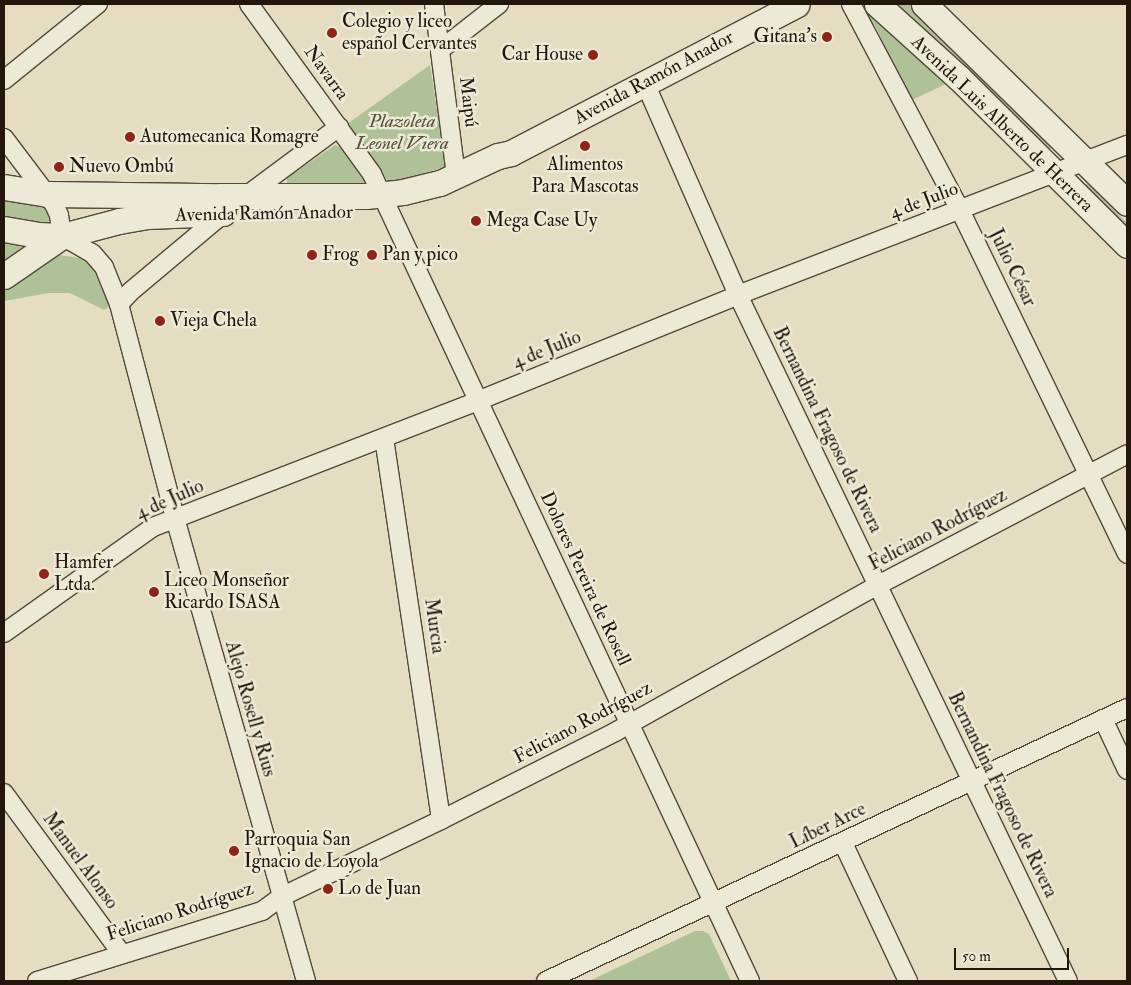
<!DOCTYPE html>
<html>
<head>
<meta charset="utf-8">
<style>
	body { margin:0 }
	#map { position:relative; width:1131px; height:985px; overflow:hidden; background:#e4ddc2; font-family:"IM FELL Double Pica",serif }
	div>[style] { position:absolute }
	.green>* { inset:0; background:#afc297 }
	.roads { filter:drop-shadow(1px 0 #53483a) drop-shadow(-1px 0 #53483a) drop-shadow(0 1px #53483a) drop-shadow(0 -1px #53483a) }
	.street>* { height:18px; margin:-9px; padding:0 9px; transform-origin:9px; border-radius:9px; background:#ede9d7 }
	.secondary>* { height:25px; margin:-12.5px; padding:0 12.5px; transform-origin:12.5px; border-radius:12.5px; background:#ede9d7 }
	.dots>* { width:14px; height:14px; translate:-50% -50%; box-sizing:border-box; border:2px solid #ede9d7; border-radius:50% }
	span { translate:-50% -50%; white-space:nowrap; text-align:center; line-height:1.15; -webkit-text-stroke:5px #ede9d7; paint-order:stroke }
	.poi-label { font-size:19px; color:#23160d }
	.left { translate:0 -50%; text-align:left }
	.right { translate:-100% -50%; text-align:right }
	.street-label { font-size:19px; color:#23160d }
	.park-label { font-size:19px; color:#54523d; font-style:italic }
	.frame { position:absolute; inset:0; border:5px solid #23160d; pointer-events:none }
	.scale { position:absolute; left:954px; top:948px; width:115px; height:22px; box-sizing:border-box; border:2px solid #23160d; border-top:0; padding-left:6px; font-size:15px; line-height:18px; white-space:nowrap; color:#23160d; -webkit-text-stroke:4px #ede9d7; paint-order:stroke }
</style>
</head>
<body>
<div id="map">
	<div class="green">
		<div style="clip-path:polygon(859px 4px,867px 4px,948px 83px,910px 101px,876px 27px,866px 16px)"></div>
		<div style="clip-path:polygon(886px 4px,911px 4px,1055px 141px,1050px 149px,954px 57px)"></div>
		<div style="clip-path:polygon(430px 65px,446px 166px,409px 179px,388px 181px,347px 124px)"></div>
		<div style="clip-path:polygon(335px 145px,343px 149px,369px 184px,287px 185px,287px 178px)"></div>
		<div style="clip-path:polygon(1088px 183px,1127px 223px,1127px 234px,1080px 188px)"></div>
		<div style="clip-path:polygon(4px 196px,42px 204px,50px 214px,49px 221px,46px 223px,4px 219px)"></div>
		<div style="clip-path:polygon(4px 239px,20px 243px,23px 250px,4px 266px)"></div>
		<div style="clip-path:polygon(58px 255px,81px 258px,88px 264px,98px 274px,105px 289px,109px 307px,104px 310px,70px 293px,49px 293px,4px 301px,4px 290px,40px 262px)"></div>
		<div style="clip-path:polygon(695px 931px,703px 931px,709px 934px,731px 981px,589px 981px)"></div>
	</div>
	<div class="roads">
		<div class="street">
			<div style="left:249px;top:4px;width:210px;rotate:54.1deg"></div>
			<div style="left:372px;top:174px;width:891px;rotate:64.9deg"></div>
			<div style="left:434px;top:4px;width:173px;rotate:82.7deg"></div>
			<div style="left:851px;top:4px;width:233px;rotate:62.1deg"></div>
			<div style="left:960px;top:210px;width:382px;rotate:64.1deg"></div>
			<div style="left:440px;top:50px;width:75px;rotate:-37.9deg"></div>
			<div style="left:4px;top:80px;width:121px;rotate:-39deg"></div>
			<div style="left:645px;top:83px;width:232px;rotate:66.3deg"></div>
			<div style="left:738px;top:295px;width:761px;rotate:64.31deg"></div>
			<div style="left:4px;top:138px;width:83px;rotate:52.9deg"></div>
			<div style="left:54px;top:204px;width:12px;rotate:66deg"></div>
			<div style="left:59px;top:215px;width:21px;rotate:82deg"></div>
			<div style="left:62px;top:236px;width:34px;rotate:30deg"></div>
			<div style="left:92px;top:253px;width:18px;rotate:49deg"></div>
			<div style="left:104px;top:267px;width:40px;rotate:68deg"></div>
			<div style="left:119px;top:304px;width:221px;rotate:75.3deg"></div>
			<div style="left:175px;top:518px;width:481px;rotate:74.2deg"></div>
			<div style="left:246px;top:196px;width:116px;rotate:-36.6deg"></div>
			<div style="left:119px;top:304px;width:16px;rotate:-47deg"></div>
			<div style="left:130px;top:292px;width:123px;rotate:-40deg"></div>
			<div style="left:384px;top:438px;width:386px;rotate:81.5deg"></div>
			<div style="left:4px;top:633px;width:183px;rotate:-35.4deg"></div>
			<div style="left:153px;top:527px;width:351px;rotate:-21.2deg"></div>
			<div style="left:480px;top:400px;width:279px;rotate:-22.1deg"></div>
			<div style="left:738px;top:295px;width:417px;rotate:-21.1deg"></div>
			<div style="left:1103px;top:719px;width:56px;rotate:64.8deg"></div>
			<div style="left:4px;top:793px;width:198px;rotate:53.8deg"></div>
			<div style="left:843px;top:843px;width:153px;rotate:64.8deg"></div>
			<div style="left:37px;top:981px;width:236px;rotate:-17.3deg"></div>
			<div style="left:262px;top:911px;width:24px;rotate:-36deg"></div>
			<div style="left:281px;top:897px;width:178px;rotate:-25.7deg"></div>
			<div style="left:441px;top:820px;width:195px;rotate:-26.8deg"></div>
			<div style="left:615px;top:732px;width:301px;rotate:-29.2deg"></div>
			<div style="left:878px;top:585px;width:281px;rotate:-27.7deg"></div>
			<div style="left:546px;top:981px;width:642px;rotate:-25.17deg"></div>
		</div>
		<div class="secondary">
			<div style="left:877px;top:4px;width:110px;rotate:42.1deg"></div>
			<div style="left:959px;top:78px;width:237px;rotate:44.8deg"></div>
			<div style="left:924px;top:4px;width:284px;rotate:44.4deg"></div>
			<div style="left:4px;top:187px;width:44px;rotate:9.2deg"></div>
			<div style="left:47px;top:194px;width:174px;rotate:0.7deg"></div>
			<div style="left:221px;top:196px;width:145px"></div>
			<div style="left:366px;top:196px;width:37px;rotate:-6deg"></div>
			<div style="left:403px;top:192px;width:38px;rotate:-14deg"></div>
			<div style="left:440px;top:183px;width:64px;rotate:-25deg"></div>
			<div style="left:498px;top:156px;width:13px;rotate:-13deg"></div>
			<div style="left:511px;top:153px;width:322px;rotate:-27.5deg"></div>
			<div style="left:4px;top:229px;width:34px;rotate:10deg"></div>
			<div style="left:37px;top:235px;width:25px;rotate:2deg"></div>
			<div style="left:62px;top:236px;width:59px;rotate:-14.7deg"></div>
			<div style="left:119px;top:221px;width:29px;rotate:-10deg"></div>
			<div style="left:148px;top:216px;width:75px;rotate:-2.3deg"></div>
			<div style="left:4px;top:276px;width:70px;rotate:-34.6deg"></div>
		</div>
	</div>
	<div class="dots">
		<div style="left:332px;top:33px;background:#8f2418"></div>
		<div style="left:827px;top:37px;background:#8f2418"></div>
		<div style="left:593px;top:55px;background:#8f2418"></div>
		<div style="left:130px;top:137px;background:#8f2418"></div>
		<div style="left:585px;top:146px;background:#8f2418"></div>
		<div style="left:59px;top:167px;background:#8f2418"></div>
		<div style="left:476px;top:221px;background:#8f2418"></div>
		<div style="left:312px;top:255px;background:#8f2418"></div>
		<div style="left:372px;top:255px;background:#8f2418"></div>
		<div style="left:160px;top:321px;background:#8f2418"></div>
		<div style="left:44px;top:574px;background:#8f2418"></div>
		<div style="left:154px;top:592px;background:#8f2418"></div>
		<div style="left:234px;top:851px;background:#8f2418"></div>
		<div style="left:328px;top:889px;background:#8f2418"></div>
	</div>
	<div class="poi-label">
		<span class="left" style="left:342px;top:33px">Colegio y liceo<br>español Cervantes</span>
		<span class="right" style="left:817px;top:37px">Gitana's</span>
		<span class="right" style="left:583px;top:55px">Car House</span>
		<span class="left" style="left:140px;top:137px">Automecanica Romagre</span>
		<span style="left:585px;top:176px">Alimentos<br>Para Mascotas</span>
		<span class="left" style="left:69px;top:167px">Nuevo Ombú</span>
		<span class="left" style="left:486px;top:221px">Mega Case Uy</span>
		<span class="left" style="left:322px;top:255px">Frog</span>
		<span class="left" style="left:382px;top:255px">Pan y pico</span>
		<span class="left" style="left:170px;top:321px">Vieja Chela</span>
		<span class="left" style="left:54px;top:574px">Hamfer<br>Ltda.</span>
		<span class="left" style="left:164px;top:592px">Liceo Monseñor<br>Ricardo ISASA</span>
		<span class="left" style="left:244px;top:851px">Parroquia San<br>Ignacio de Loyola</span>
		<span class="left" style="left:338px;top:889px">Lo de Juan</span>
	</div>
	<div class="street-label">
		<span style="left:326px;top:73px;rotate:54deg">Navarra</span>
		<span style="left:654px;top:78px;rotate:-28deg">Avenida Ramón Anador</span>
		<span style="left:468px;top:102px;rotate:83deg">Maipú</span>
		<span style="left:1002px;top:124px;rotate:44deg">Avenida Luis Alberto de Herrera</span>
		<span style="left:924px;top:201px;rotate:-21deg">4 de Julio</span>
		<span style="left:264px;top:214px;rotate:-1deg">Avenida Ramón Anador</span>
		<span style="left:1012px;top:268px;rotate:64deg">Julio César</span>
		<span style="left:547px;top:350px;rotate:-22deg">4 de Julio</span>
		<span style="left:827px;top:430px;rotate:64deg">Bernandina Fragoso de Rivera</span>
		<span style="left:170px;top:500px;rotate:-24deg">4 de Julio</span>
		<span style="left:938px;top:530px;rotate:-28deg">Feliciano Rodríguez</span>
		<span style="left:585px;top:579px;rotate:65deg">Dolores Pereira de Rosell</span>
		<span style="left:434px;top:626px;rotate:82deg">Murcia</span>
		<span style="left:250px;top:709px;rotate:74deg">Alejo Rosell y Rius</span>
		<span style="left:583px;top:723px;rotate:-28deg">Feliciano Rodríguez</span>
		<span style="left:1002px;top:795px;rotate:64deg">Bernandina Fragoso de Rivera</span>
		<span style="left:828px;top:826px;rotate:-26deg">Líber Arce</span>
		<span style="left:80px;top:861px;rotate:54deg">Manuel Alonso</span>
		<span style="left:180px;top:912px;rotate:-18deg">Feliciano Rodríguez</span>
	</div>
	<div class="park-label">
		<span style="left:402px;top:133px">Plazoleta<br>Leonel Viera</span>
	</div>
	<div class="frame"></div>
	<div class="scale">50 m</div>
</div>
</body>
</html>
